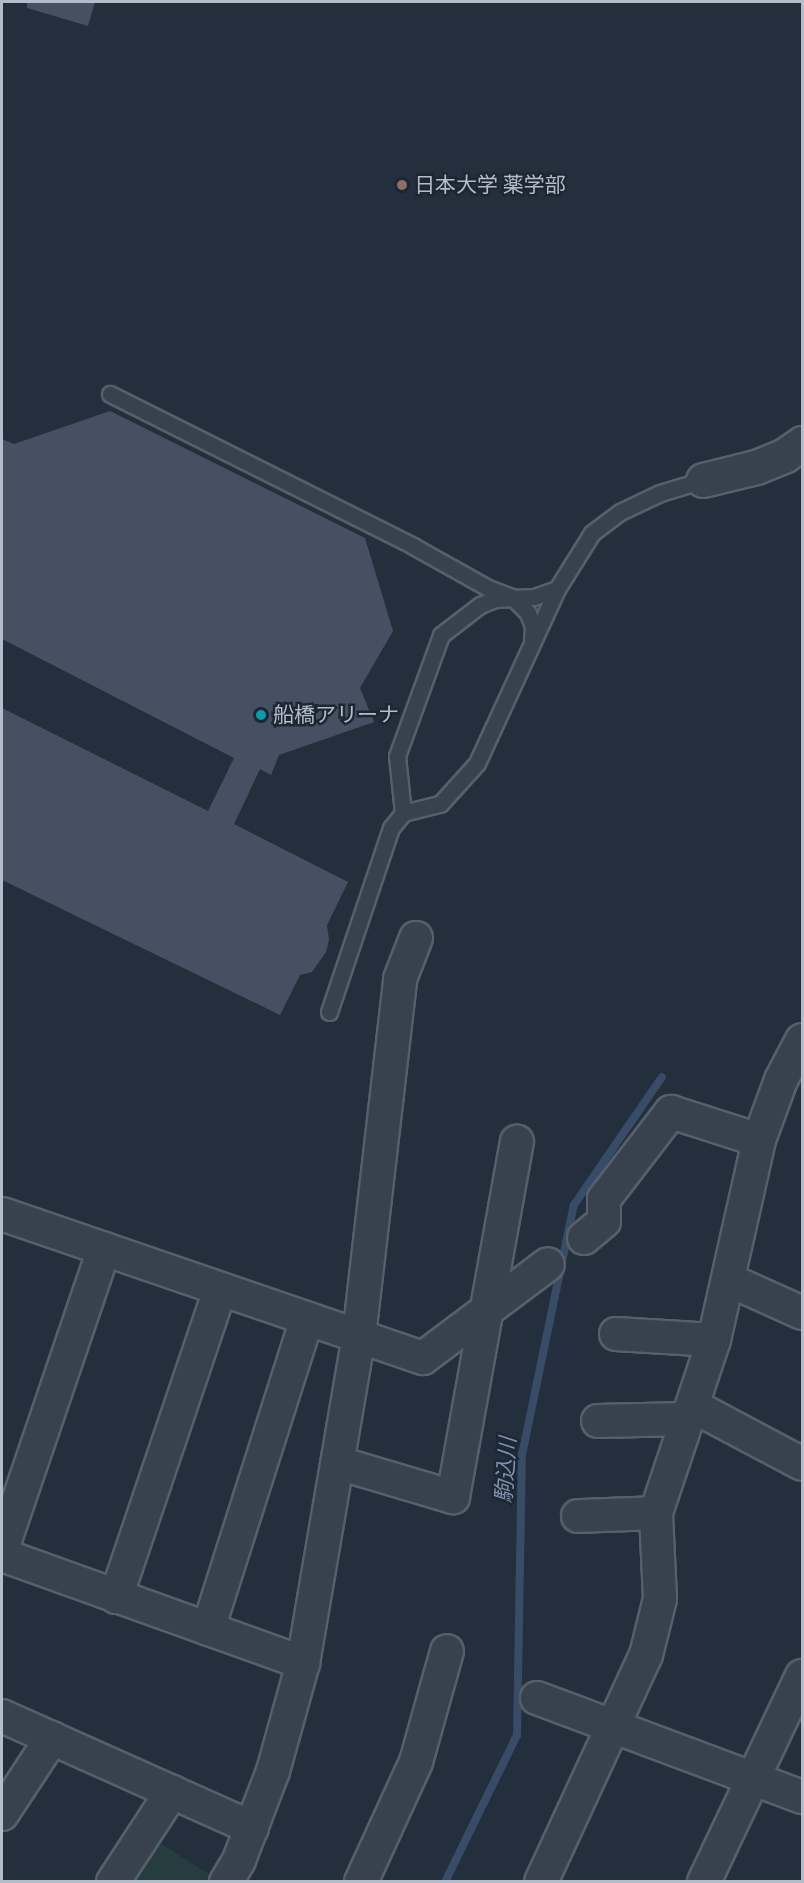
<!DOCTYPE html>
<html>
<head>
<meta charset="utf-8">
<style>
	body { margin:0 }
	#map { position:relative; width:804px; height:1883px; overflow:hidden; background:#242f3e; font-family:"Roboto Condensed","Noto Sans JP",sans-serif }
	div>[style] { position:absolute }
	.green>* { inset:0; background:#263c3f }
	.stream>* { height:8px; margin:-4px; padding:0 4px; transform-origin:4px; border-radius:4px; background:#394c67 }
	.building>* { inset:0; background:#455162 }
	.roads { filter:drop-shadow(2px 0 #565f6c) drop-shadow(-2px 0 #565f6c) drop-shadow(0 2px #565f6c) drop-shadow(0 -2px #565f6c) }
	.service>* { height:15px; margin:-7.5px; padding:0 7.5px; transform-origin:7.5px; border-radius:7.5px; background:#38414e }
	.minor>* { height:32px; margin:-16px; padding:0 16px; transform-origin:16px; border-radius:16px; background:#38414e }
	.tertiary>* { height:33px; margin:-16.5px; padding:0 16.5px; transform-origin:16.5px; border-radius:16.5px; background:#38414e }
	.dots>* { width:16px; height:16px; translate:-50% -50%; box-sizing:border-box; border:3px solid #1d2633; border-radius:50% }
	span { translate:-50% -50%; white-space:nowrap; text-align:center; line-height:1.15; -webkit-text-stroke:5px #1d2633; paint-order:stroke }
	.poi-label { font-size:21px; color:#b4bcc9 }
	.left { translate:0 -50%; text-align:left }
	.water-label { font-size:22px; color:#7c92b1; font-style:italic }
	.frame { position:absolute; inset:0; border:3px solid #b4bcc9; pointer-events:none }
</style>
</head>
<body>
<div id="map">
	<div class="green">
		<div style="clip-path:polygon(154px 1839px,215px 1878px,212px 1882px,126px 1882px)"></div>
	</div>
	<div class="stream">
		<div style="left:445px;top:1882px;width:164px;rotate:-63.9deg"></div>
		<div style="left:517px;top:1735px;width:280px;rotate:-89deg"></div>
		<div style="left:522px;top:1455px;width:255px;rotate:-78.3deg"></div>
		<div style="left:574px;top:1205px;width:155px;rotate:-55.5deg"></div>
	</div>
	<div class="building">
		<div style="clip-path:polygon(27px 2px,95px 2px,88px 26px,27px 8px)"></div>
		<div style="clip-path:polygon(110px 411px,365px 538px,393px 631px,360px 688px,374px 722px,279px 755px,271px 775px,260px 769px,234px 824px,348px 882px,327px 925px,329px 940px,326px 952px,312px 972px,300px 975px,280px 1015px,2px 880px,2px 708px,208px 811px,234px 758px,2px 639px,2px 439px,14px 444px)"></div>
	</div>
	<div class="roads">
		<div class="service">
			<div style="left:110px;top:394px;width:339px;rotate:26.6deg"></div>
			<div style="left:413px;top:546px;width:86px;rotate:29.2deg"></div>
			<div style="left:488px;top:588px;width:26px;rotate:21deg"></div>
			<div style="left:512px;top:597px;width:23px;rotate:45deg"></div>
			<div style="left:528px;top:613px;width:15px;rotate:70deg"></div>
			<div style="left:533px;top:627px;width:13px;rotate:94deg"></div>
			<div style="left:403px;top:813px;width:57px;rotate:-96deg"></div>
			<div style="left:397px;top:756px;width:129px;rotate:-70deg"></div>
			<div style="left:441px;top:635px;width:49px;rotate:-37.6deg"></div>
			<div style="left:480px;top:605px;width:16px;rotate:-22deg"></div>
			<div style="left:495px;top:599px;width:39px;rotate:-3deg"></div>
			<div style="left:534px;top:597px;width:24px;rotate:-19deg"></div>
			<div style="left:329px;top:1012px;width:194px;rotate:-71.4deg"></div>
			<div style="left:391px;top:828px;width:19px;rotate:-51deg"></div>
			<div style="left:403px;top:813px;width:38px;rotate:-14deg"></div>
			<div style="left:440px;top:804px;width:55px;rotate:-47.9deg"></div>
			<div style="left:477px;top:763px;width:192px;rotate:-65.3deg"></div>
			<div style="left:557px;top:589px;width:66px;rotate:-58deg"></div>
			<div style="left:592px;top:533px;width:35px;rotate:-37deg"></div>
			<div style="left:620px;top:512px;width:44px;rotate:-25.4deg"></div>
			<div style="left:660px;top:493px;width:45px;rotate:-16.8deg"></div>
		</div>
		<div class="minor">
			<div style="left:2px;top:1214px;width:445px;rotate:18.9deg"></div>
			<div style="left:423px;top:1358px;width:156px;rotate:-36.9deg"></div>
			<div style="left:584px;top:1238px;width:26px;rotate:-40deg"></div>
			<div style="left:604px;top:1221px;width:22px;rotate:-90deg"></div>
			<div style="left:604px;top:1199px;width:110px;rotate:-52.4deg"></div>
			<div style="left:671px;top:1112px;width:92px;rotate:17.7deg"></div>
			<div style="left:729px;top:1280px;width:80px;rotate:24.3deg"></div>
			<div style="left:616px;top:1334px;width:98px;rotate:3.5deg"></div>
			<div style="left:693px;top:1406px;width:123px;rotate:28deg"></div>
			<div style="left:598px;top:1421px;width:89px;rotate:-1.3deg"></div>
			<div style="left:338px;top:1463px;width:120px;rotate:16.5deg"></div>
			<div style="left:453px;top:1497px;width:361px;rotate:-79.8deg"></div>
			<div style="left:578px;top:1516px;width:78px;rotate:-2.2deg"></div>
			<div style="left:2px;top:1549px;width:317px;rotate:-71.2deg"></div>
			<div style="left:2px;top:1555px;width:320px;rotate:19.7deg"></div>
			<div style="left:116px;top:1597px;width:325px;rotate:-71.3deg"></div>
			<div style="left:208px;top:1629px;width:326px;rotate:-72.3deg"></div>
			<div style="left:537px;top:1698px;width:283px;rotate:20.5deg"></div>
			<div style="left:2px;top:1716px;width:274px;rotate:24.1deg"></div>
			<div style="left:2px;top:1814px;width:91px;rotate:-56.7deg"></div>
			<div style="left:113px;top:1882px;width:108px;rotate:-56.8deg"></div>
			<div style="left:226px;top:1882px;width:26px;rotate:-59deg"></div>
			<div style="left:239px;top:1860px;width:95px;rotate:-69.1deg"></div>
			<div style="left:273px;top:1771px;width:112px;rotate:-74.5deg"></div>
			<div style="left:303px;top:1663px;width:332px;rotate:-80.3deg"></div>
			<div style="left:359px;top:1336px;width:359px;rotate:-83.4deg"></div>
			<div style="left:400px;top:979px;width:44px;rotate:-68.7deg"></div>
			<div style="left:361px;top:1882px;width:132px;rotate:-65.4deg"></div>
			<div style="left:416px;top:1762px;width:115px;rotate:-74.4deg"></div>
			<div style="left:541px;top:1882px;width:250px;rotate:-65.2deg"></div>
			<div style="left:646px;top:1655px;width:58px;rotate:-76deg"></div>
			<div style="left:660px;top:1599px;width:86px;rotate:-92.7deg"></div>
			<div style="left:656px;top:1513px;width:182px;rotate:-71.5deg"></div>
			<div style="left:714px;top:1340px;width:205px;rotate:-77.3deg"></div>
			<div style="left:759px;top:1140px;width:64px;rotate:-69.9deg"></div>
			<div style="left:781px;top:1080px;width:45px;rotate:-62.3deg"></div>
			<div style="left:704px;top:1882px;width:228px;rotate:-64.6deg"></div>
		</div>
		<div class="tertiary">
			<div style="left:703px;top:480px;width:55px;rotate:-13.8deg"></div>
			<div style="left:756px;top:467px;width:31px;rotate:-22deg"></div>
			<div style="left:785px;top:455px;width:21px;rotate:-35deg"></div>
		</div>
	</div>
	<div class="dots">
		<div style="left:402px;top:185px;background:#8d6e63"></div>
		<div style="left:261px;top:715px;background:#0f9aa8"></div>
	</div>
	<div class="poi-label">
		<span class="left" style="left:414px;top:185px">日本大学 薬学部</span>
		<span class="left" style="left:273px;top:715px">船橋アリーナ</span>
	</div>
	<div class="water-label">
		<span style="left:506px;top:1470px;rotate:-86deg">駒込川</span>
	</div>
	<div class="frame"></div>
</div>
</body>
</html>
